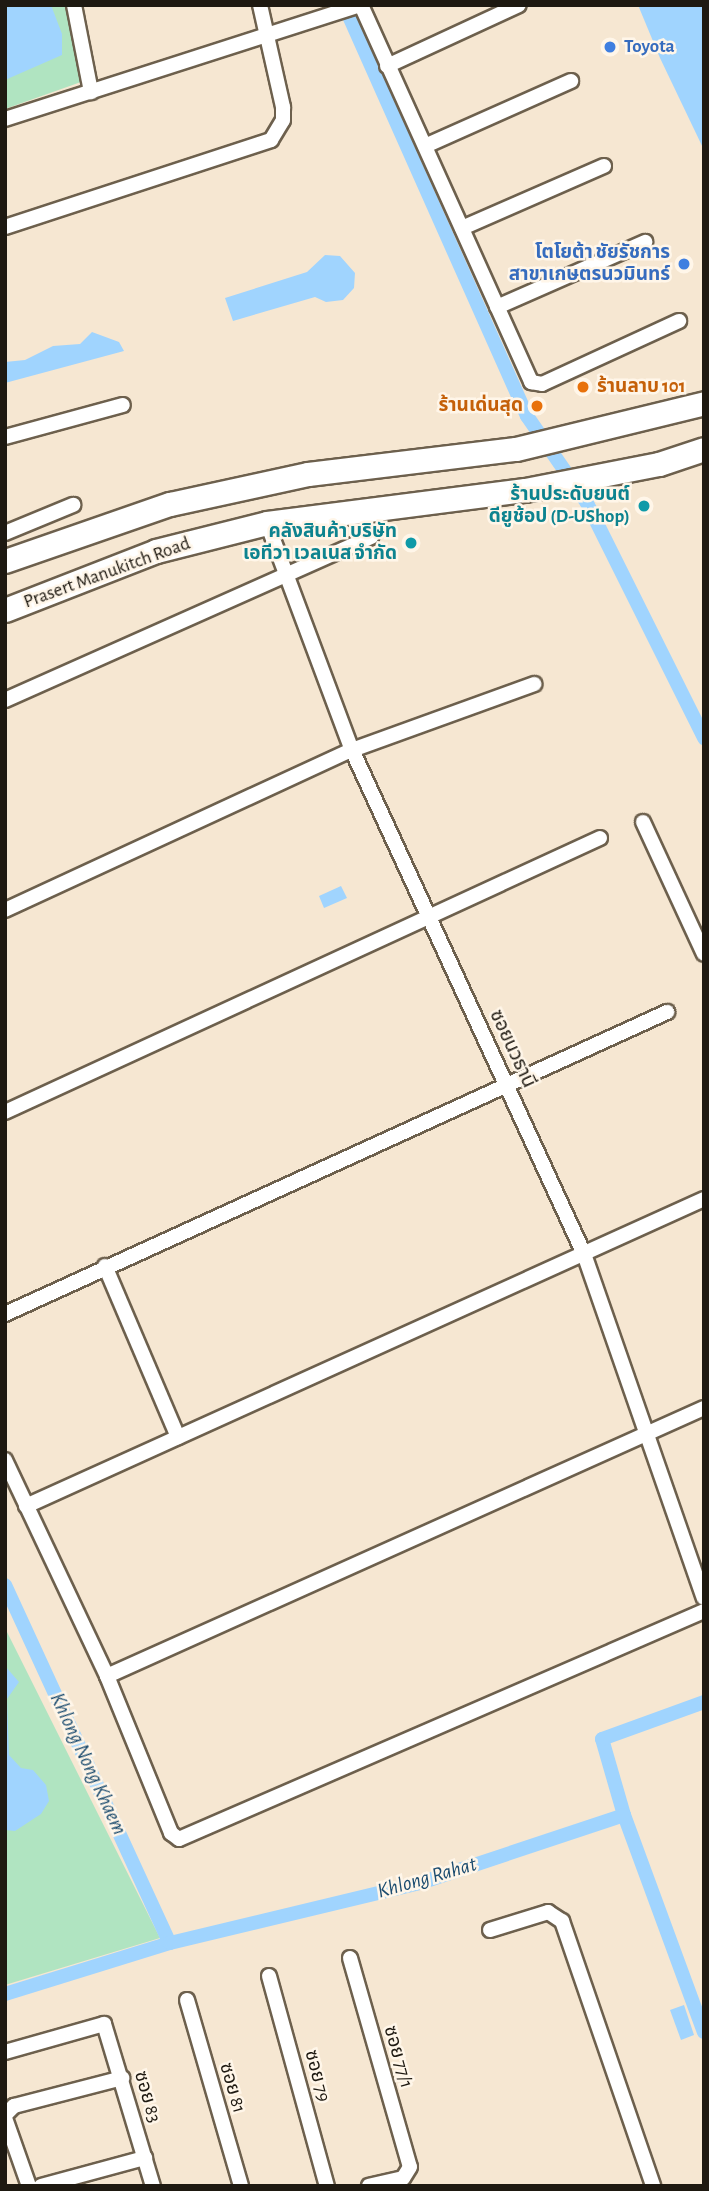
<!DOCTYPE html>
<html>
<head>
<meta charset="utf-8">
<style>
	body { margin:0 }
	#map { position:relative; width:709px; height:2191px; overflow:hidden; background:#f6e7d2; font-family:"Alegreya Sans","Noto Sans Thai",sans-serif }
	div>[style] { position:absolute }
	.green>* { inset:0; background:#b0e4c1 }
	.water>* { inset:0; background:#a0d4fe }
	.canal>* { height:14px; margin:-7px; padding:0 7px; transform-origin:7px; border-radius:7px; background:#a0d4fe }
	.roads { filter:drop-shadow(2px 0 #6d604d) drop-shadow(-2px 0 #6d604d) drop-shadow(0 2px #6d604d) drop-shadow(0 -2px #6d604d) }
	.street>* { height:14px; margin:-7px; padding:0 7px; transform-origin:7px; border-radius:7px; background:#fff }
	.primary>* { height:23px; margin:-11.5px; padding:0 11.5px; transform-origin:11.5px; border-radius:11.5px; background:#fff }
	.dots>* { width:19px; height:19px; translate:-50% -50%; box-sizing:border-box; border:4px solid #fff6e9; border-radius:50% }
	span { translate:-50% -50%; white-space:nowrap; text-align:center; line-height:1.15; -webkit-text-stroke:5px #fff6e9; paint-order:stroke }
	.shop-label { font-size:19px; color:#366cbe; font-weight:700 }
	.left { translate:0 -50%; text-align:left }
	.right { translate:-100% -50%; text-align:right }
	.food-label { font-size:19px; color:#c56008; font-weight:700 }
	.culture-label { font-size:19px; color:#0d838f; font-weight:700 }
	.street-label { font-size:19px; color:#1e1911 }
	.water-label { font-size:21px; color:#1c4c6f; font-style:italic }
	.frame { position:absolute; inset:0; border:7px solid #1e1911; pointer-events:none }
</style>
</head>
<body>
<div id="map">
	<div class="green">
		<div style="clip-path:polygon(5px 5px,65px 5px,81px 82px,5px 109px)"></div>
		<div style="clip-path:polygon(5px 1628px,160px 1938px,5px 1985px)"></div>
	</div>
	<div class="water">
		<div style="clip-path:polygon(5px 5px,51px 5px,62px 34px,62px 55px,5px 80px)"></div>
		<div style="clip-path:polygon(638px 5px,704px 5px,704px 150px,660px 58px)"></div>
		<div style="clip-path:polygon(325px 255px,340px 256px,355px 273px,354px 288px,343px 300px,326px 302px,315px 297px,233px 321px,225px 298px,307px 272px)"></div>
		<div style="clip-path:polygon(92px 332px,119px 342px,124px 351px,5px 383px,5px 362px,25px 360px,53px 346px,80px 344px)"></div>
		<div style="clip-path:polygon(341px 886px,347px 898px,324px 908px,319px 896px)"></div>
		<div style="clip-path:polygon(5px 1666px,19px 1682px,7px 1699px,9px 1755px,21px 1768px,33px 1770px,46px 1785px,49px 1801px,41px 1814px,15px 1831px,5px 1830px)"></div>
		<div style="clip-path:polygon(684px 2005px,694px 2035px,681px 2040px,670px 2010px)"></div>
	</div>
	<div class="canal">
		<div style="left:344px;top:5px;width:450px;rotate:66deg"></div>
		<div style="left:527px;top:416px;width:106px;rotate:55.4deg"></div>
		<div style="left:587px;top:503px;width:263px;rotate:63.5deg"></div>
		<div style="left:5px;top:1585px;width:394px;rotate:65.3deg"></div>
		<div style="left:624px;top:1815px;width:79px;rotate:-106.1deg"></div>
		<div style="left:602px;top:1739px;width:109px;rotate:-19.9deg"></div>
		<div style="left:5px;top:1994px;width:173px;rotate:-17.2deg"></div>
		<div style="left:170px;top:1943px;width:257px;rotate:-13.5deg"></div>
		<div style="left:420px;top:1883px;width:215px;rotate:-18.4deg"></div>
		<div style="left:624px;top:1815px;width:231px;rotate:69.8deg"></div>
	</div>
	<div class="roads">
		<div class="street">
			<div style="left:74px;top:5px;width:89px;rotate:78.9deg"></div>
			<div style="left:361px;top:5px;width:414px;rotate:65.7deg"></div>
			<div style="left:531px;top:382px;width:11px;rotate:10deg"></div>
			<div style="left:542px;top:384px;width:151px;rotate:-24.7deg"></div>
			<div style="left:387px;top:66px;width:145px;rotate:-24.8deg"></div>
			<div style="left:5px;top:119px;width:374px;rotate:-17.8deg"></div>
			<div style="left:425px;top:146px;width:160px;rotate:-24deg"></div>
			<div style="left:5px;top:227px;width:280px;rotate:-18.1deg"></div>
			<div style="left:271px;top:140px;width:23px;rotate:-59deg"></div>
			<div style="left:283px;top:120px;width:13px;rotate:-90deg"></div>
			<div style="left:283px;top:107px;width:105px;rotate:-102.7deg"></div>
			<div style="left:462px;top:228px;width:155px;rotate:-23.6deg"></div>
			<div style="left:497px;top:307px;width:162px;rotate:-23.7deg"></div>
			<div style="left:5px;top:437px;width:122px;rotate:-15.2deg"></div>
			<div style="left:267px;top:523px;width:242px;rotate:69.5deg"></div>
			<div style="left:352px;top:750px;width:555px;rotate:65.28deg"></div>
			<div style="left:584px;top:1254px;width:364px;rotate:70.8deg"></div>
			<div style="left:5px;top:533px;width:74px;rotate:-22.4deg"></div>
			<div style="left:5px;top:700px;width:401px;rotate:-24deg"></div>
			<div style="left:643px;top:822px;width:145px;rotate:65.2deg"></div>
			<div style="left:5px;top:910px;width:382px;rotate:-24.8deg"></div>
			<div style="left:352px;top:750px;width:194px;rotate:-19.9deg"></div>
			<div style="left:5px;top:1112px;width:655px;rotate:-24.73deg"></div>
			<div style="left:105px;top:1266px;width:186px;rotate:66.9deg"></div>
			<div style="left:5px;top:1314px;width:728px;rotate:-24.52deg"></div>
			<div style="left:5px;top:1460px;width:239px;rotate:64.7deg"></div>
			<div style="left:107px;top:1676px;width:170px;rotate:67.8deg"></div>
			<div style="left:171px;top:1833px;width:10px;rotate:37deg"></div>
			<div style="left:179px;top:1839px;width:572px;rotate:-23.47deg"></div>
			<div style="left:26px;top:1506px;width:744px;rotate:-24.36deg"></div>
			<div style="left:107px;top:1676px;width:654px;rotate:-24.18deg"></div>
			<div style="left:490px;top:1930px;width:61px;rotate:-17.2deg"></div>
			<div style="left:548px;top:1912px;width:17px;rotate:33deg"></div>
			<div style="left:562px;top:1921px;width:280px;rotate:71deg"></div>
			<div style="left:350px;top:1958px;width:217px;rotate:74deg"></div>
			<div style="left:410px;top:2167px;width:13px;rotate:122deg"></div>
			<div style="left:403px;top:2178px;width:35px;rotate:167deg"></div>
			<div style="left:269px;top:1976px;width:218px;rotate:74.6deg"></div>
			<div style="left:187px;top:2000px;width:194px;rotate:73.8deg"></div>
			<div style="left:5px;top:2052px;width:103px;rotate:-15.8deg"></div>
			<div style="left:104px;top:2024px;width:169px;rotate:73.2deg"></div>
			<div style="left:5px;top:2115px;width:13px;rotate:-45deg"></div>
			<div style="left:14px;top:2106px;width:112px;rotate:-14.5deg"></div>
			<div style="left:5px;top:2118px;width:72px;rotate:70.6deg"></div>
			<div style="left:41px;top:2186px;width:108px;rotate:-15.1deg"></div>
		</div>
		<div class="primary">
			<div style="left:5px;top:561px;width:175px;rotate:-19.1deg"></div>
			<div style="left:170px;top:504px;width:141px;rotate:-12.3deg"></div>
			<div style="left:308px;top:474px;width:209px;rotate:-6.9deg"></div>
			<div style="left:516px;top:449px;width:194px;rotate:-13.7deg"></div>
			<div style="left:5px;top:610px;width:162px;rotate:-21.3deg"></div>
			<div style="left:156px;top:551px;width:114px;rotate:-14.2deg"></div>
			<div style="left:267px;top:523px;width:260px;rotate:-7.3deg"></div>
			<div style="left:525px;top:490px;width:136px;rotate:-11deg"></div>
			<div style="left:659px;top:464px;width:47px;rotate:-18.4deg"></div>
		</div>
	</div>
	<div class="dots">
		<div style="left:610px;top:47px;background:#3f7fe0"></div>
		<div style="left:684px;top:264px;background:#3f7fe0"></div>
		<div style="left:583px;top:387px;background:#e8710a"></div>
		<div style="left:537px;top:406px;background:#e8710a"></div>
		<div style="left:644px;top:506px;background:#0f9aa8"></div>
		<div style="left:411px;top:543px;background:#0f9aa8"></div>
	</div>
	<div class="shop-label">
		<span class="left" style="left:624px;top:47px">Toyota</span>
		<span class="right" style="left:670px;top:264px">โตโยต้า ชัยรัชการ<br>สาขาเกษตรนวมินทร์</span>
	</div>
	<div class="food-label">
		<span class="left" style="left:597px;top:387px">ร้านลาบ 101</span>
		<span class="right" style="left:523px;top:406px">ร้านเด่นสุด</span>
	</div>
	<div class="culture-label">
		<span class="right" style="left:630px;top:506px">ร้านประดับยนต์<br>ดียูช้อป (D-UShop)</span>
		<span class="right" style="left:397px;top:543px">คลังสินค้า บริษัท<br>เอทีวา เวลเนส จำกัด</span>
	</div>
	<div class="street-label">
		<span style="left:107px;top:573px;rotate:-20deg">Prasert Manukitch Road</span>
		<span style="left:512px;top:1049px;rotate:65deg">ซอยนวธานี</span>
		<span style="left:398px;top:2057px;rotate:74deg">ซอย 77/1</span>
		<span style="left:317px;top:2076px;rotate:75deg">ซอย 79</span>
		<span style="left:232px;top:2088px;rotate:74deg">ซอย 81</span>
		<span style="left:147px;top:2097px;rotate:74deg">ซอย 83</span>
	</div>
	<div class="water-label">
		<span style="left:88px;top:1764px;rotate:65deg">Khlong Nong Khaem</span>
		<span style="left:427px;top:1878px;rotate:-16deg">Khlong Rahat</span>
	</div>
	<div class="frame"></div>
</div>
</body>
</html>
